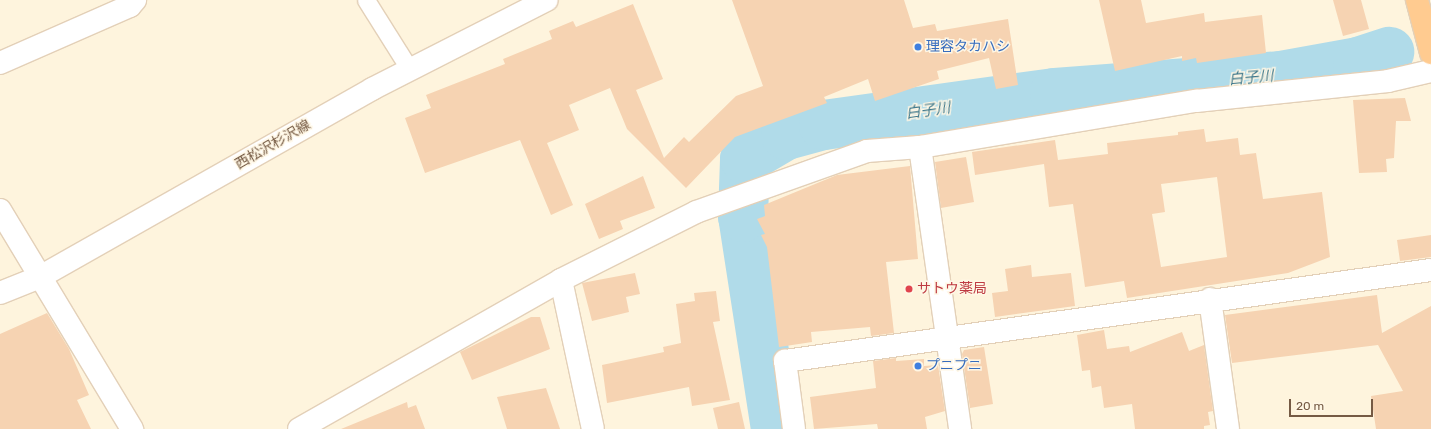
<!DOCTYPE html>
<html>
<head>
<meta charset="utf-8">
<style>
	body { margin:0 }
	#map { position:relative; width:1431px; height:429px; overflow:hidden; background:#fef4dd; font-family:Rubik,"Noto Sans JP",sans-serif }
	div>[style] { position:absolute }
	.river>* { height:50px; margin:-25px; padding:0 25px; transform-origin:25px; border-radius:25px; background:#b0dbe9 }
	.building>* { inset:0; background:#f6d3b2 }
	.roads { filter:drop-shadow(1px 0 #e3d0b8) drop-shadow(-1px 0 #e3d0b8) drop-shadow(0 1px #e3d0b8) drop-shadow(0 -1px #e3d0b8) }
	.service>* { height:17px; margin:-8.5px; padding:0 8.5px; transform-origin:8.5px; border-radius:8.5px; background:#fff }
	.minor>* { height:22px; margin:-11px; padding:0 11px; transform-origin:11px; border-radius:11px; background:#fff }
	.secondary>* { height:22px; margin:-11px; padding:0 11px; transform-origin:11px; border-radius:11px; background:#fff }
	.trunk>* { height:22px; margin:-11px; padding:0 11px; transform-origin:11px; border-radius:11px; background:#ffcb90 }
	.dots>* { width:11px; height:11px; translate:-50% -50%; box-sizing:border-box; border:2px solid #fff7e5; border-radius:50% }
	span { translate:-50% -50%; white-space:nowrap; text-align:center; line-height:1.15; -webkit-text-stroke:3px #fff7e5; paint-order:stroke }
	.shop-label { font-size:14px; color:#366cbe }
	.left { translate:0 -50%; text-align:left }
	.street-label { font-size:14px; color:#755a44 }
	.health-label { font-size:14px; color:#be3a42 }
	.water-label { font-size:15px; color:#3c778b; font-style:italic }
	.scale { position:absolute; left:1289px; top:399px; width:84px; height:18px; box-sizing:border-box; border:2px solid #755a44; border-top:0; padding-left:5px; font-size:12px; line-height:14px; white-space:nowrap; color:#755a44; -webkit-text-stroke:3px #fff7e5; paint-order:stroke }
</style>
</head>
<body>
<div id="map">
	<div class="river">
		<div style="left:776px;top:429px;width:215px;rotate:-98.8deg"></div>
		<div style="left:743px;top:217px;width:58px;rotate:-88deg"></div>
		<div style="left:745px;top:159px;width:48px;rotate:-30.3deg"></div>
		<div style="left:786px;top:135px;width:39px;rotate:-15deg"></div>
		<div style="left:824px;top:125px;width:233px;rotate:-7.9deg"></div>
		<div style="left:1055px;top:93px;width:226px;rotate:-4.3deg"></div>
		<div style="left:1280px;top:76px;width:79px;rotate:-10.2deg"></div>
		<div style="left:1358px;top:62px;width:33px;rotate:-18deg"></div>
	</div>
	<div class="building">
		<div style="clip-path:polygon(732px 0,904px 0,913px 28px,935px 24px,937px 31px,1008px 19px,1018px 85px,996px 89px,989px 58px,937px 71px,939px 79px,875px 101px,868px 79px,824px 97px,827px 103px,735px 137px,686px 188px,627px 129px,610px 88px,569px 105px,579px 130px,547px 143px,573px 205px,551px 215px,520px 140px,425px 173px,405px 118px,431px 108px,426px 95px,505px 64px,503px 59px,552px 39px,549px 31px,573px 21px,576px 27px,633px 4px,663px 79px,636px 90px,664px 158px,684px 137px,689px 142px,736px 96px,763px 86px)"></div>
		<div style="clip-path:polygon(1099px 0,1141px 0,1146px 23px,1204px 13px,1205px 22px,1262px 15px,1266px 53px,1197px 63px,1196px 58px,1182px 61px,1182px 56px,1115px 71px)"></div>
		<div style="clip-path:polygon(1333px 0,1361px 0,1369px 29px,1343px 36px)"></div>
		<div style="clip-path:polygon(1405px 98px,1411px 121px,1396px 121px,1394px 158px,1386px 159px,1387px 172px,1359px 173px,1353px 100px)"></div>
		<div style="clip-path:polygon(evenodd,1204px 129px,1206px 142px,1238px 138px,1240px 155px,1256px 153px,1263px 199px,1322px 192px,1330px 257px,1288px 273px,1127px 298px,1124px 281px,1085px 287px,1073px 204px,1049px 207px,1044px 164px,975px 175px,972px 152px,1055px 140px,1058px 160px,1108px 154px,1107px 143px,1178px 135px,1178px 132px,1204px 129px,1217px 177px,1227px 257px,1161px 267px,1152px 214px,1165px 212px,1161px 184px,1217px 177px)"></div>
		<div style="clip-path:polygon(966px 157px,974px 202px,941px 208px,935px 162px)"></div>
		<div style="clip-path:polygon(910px 166px,918px 259px,886px 262px,894px 333px,871px 336px,870px 327px,811px 332px,812px 342px,779px 347px,767px 247px,761px 235px,765px 234px,757px 219px,765px 216px,764px 205px,837px 175px)"></div>
		<div style="clip-path:polygon(643px 176px,655px 208px,620px 221px,623px 229px,599px 239px,585px 204px)"></div>
		<div style="clip-path:polygon(1431px 235px,1431px 257px,1400px 261px,1397px 240px)"></div>
		<div style="clip-path:polygon(1031px 265px,1032px 277px,1071px 273px,1075px 306px,995px 317px,992px 293px,1008px 291px,1005px 269px)"></div>
		<div style="clip-path:polygon(635px 273px,640px 294px,626px 297px,629px 312px,592px 321px,582px 283px)"></div>
		<div style="clip-path:polygon(716px 291px,720px 321px,713px 322px,730px 400px,692px 406px,689px 387px,607px 403px,602px 365px,664px 352px,663px 347px,681px 343px,676px 304px,695px 301px,694px 293px)"></div>
		<div style="clip-path:polygon(1377px 295px,1382px 333px,1431px 306px,1431px 429px,1376px 429px,1371px 396px,1403px 391px,1378px 345px,1232px 363px,1225px 315px)"></div>
		<div style="clip-path:polygon(47px 313px,69px 349px,89px 395px,77px 400px,91px 429px,0 429px,0 334px)"></div>
		<div style="clip-path:polygon(531px 317px,540px 317px,550px 349px,472px 380px,460px 352px)"></div>
		<div style="clip-path:polygon(1104px 330px,1107px 349px,1129px 346px,1130px 352px,1182px 332px,1189px 351px,1204px 345px,1213px 411px,1208px 412px,1210px 425px,1204px 426px,1204px 429px,1135px 429px,1132px 404px,1104px 408px,1101px 386px,1092px 388px,1090px 370px,1082px 371px,1077px 335px)"></div>
		<div style="clip-path:polygon(984px 347px,993px 404px,970px 408px,962px 354px,964px 350px)"></div>
		<div style="clip-path:polygon(896px 358px,896px 361px,924px 359px,924px 366px,938px 365px,945px 411px,925px 417px,927px 429px,878px 429px,877px 424px,814px 429px,810px 397px,876px 388px,873px 361px)"></div>
		<div style="clip-path:polygon(546px 388px,560px 429px,507px 429px,497px 397px)"></div>
		<div style="clip-path:polygon(407px 402px,408px 408px,416px 405px,425px 429px,341px 429px)"></div>
		<div style="clip-path:polygon(739px 402px,745px 429px,718px 429px,713px 408px)"></div>
	</div>
	<div class="roads">
		<div class="service">
			<div style="left:366px;top:0;width:83px;rotate:57.8deg"></div>
		</div>
		<div class="minor">
			<div style="left:0;top:63px;width:142px;rotate:-23.7deg"></div>
			<div style="left:130px;top:6px;width:8px;rotate:-50deg"></div>
			<div style="left:920px;top:147px;width:285px;rotate:81.9deg"></div>
			<div style="left:0;top:210px;width:256px;rotate:58.9deg"></div>
			<div style="left:561px;top:280px;width:152px;rotate:77.9deg"></div>
			<div style="left:1210px;top:299px;width:131px;rotate:82.1deg"></div>
			<div style="left:299px;top:429px;width:301px;rotate:-29.6deg"></div>
			<div style="left:561px;top:280px;width:151px;rotate:-26.7deg"></div>
			<div style="left:696px;top:212px;width:182px;rotate:-19.6deg"></div>
			<div style="left:867px;top:151px;width:53px;rotate:-4.3deg"></div>
			<div style="left:920px;top:147px;width:280px;rotate:-9.5deg"></div>
			<div style="left:1196px;top:101px;width:193px;rotate:-5.9deg"></div>
			<div style="left:1388px;top:81px;width:44px;rotate:-13.1deg"></div>
			<div style="left:794px;top:429px;width:69px;rotate:-97.5deg"></div>
			<div style="left:785px;top:361px;width:652px;rotate:-8.02deg"></div>
		</div>
		<div class="secondary">
			<div style="left:0;top:293px;width:43px;rotate:-21.8deg"></div>
			<div style="left:40px;top:277px;width:382px;rotate:-29.5deg"></div>
			<div style="left:372px;top:89px;width:196px;rotate:-27deg"></div>
		</div>
		<div class="trunk">
			<div style="left:1417px;top:0;width:55px;rotate:75.2deg"></div>
		</div>
	</div>
	<div class="dots">
		<div style="left:918px;top:47px;background:#3f7fe0"></div>
		<div style="left:909px;top:289px;background:#e0444e"></div>
		<div style="left:918px;top:366px;background:#3f7fe0"></div>
	</div>
	<div class="shop-label">
		<span class="left" style="left:926px;top:47px">理容タカハシ</span>
		<span class="left" style="left:926px;top:366px">プニプニ</span>
	</div>
	<div class="street-label">
		<span style="left:273px;top:145px;rotate:-30deg">西松沢杉沢線</span>
	</div>
	<div class="health-label">
		<span class="left" style="left:917px;top:289px">サトウ薬局</span>
	</div>
	<div class="water-label">
		<span style="left:1251px;top:78px;rotate:-5deg">白子川</span>
		<span style="left:928px;top:111px;rotate:-8deg">白子川</span>
	</div>
	<div class="scale">20 m</div>
</div>
</body>
</html>
